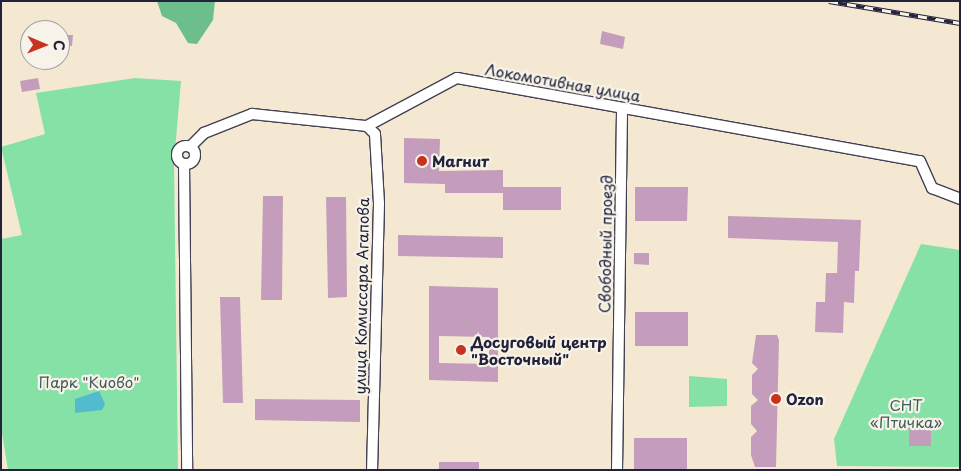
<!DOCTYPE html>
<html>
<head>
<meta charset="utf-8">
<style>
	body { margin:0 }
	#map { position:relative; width:961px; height:471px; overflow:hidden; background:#f4e8d2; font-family:"Playpen Sans",sans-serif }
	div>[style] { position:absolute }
	.green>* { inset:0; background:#86e1a7 }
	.forest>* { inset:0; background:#6cbf8c }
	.water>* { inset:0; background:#52bcce }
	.building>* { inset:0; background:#c49dbc }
	.roads { filter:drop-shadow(1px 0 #424052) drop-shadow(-1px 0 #424052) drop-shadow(0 1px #424052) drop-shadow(0 -1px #424052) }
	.minor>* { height:10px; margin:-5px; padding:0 5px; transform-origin:5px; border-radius:5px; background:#fff }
	.minor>.ring { margin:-5px; padding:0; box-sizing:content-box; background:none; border:10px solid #fff; border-radius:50% }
	.rail>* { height:5px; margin-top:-2.5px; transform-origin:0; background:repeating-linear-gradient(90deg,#f7f3e8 0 9px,#22223b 0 18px); box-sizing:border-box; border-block:1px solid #22223b }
	.dots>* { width:14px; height:14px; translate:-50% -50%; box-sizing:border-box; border:2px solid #f7f3e8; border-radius:50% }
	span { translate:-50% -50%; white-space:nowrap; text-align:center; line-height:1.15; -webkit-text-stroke:4.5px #f7f3e8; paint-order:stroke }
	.street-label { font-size:15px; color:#22223b }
	.poi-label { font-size:15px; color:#22223b; font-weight:700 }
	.left { translate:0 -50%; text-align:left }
	.park-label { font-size:15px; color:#405b5b }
	.frame { position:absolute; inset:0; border:2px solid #22223b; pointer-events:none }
	.north { position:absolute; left:20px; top:20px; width:50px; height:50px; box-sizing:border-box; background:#f7f3e8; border:1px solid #a29fa3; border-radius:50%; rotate:91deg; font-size:14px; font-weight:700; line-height:20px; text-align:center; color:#22223b }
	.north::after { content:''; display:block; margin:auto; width:18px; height:22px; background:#c8321e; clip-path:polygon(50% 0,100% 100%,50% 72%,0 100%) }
</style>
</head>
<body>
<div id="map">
	<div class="green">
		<div style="clip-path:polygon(135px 78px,181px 81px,174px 162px,178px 470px,8px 470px,1px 427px,1px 239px,22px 235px,1px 147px,45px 134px,36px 93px)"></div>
		<div style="clip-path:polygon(921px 244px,960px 250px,960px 467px,837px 466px,834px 439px)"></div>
		<div style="clip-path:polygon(689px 376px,727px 379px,727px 406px,689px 407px)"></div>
	</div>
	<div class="forest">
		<div style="clip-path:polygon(157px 1px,215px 1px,213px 20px,197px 44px,188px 43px,176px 23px,162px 16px)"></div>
	</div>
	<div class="water">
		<div style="clip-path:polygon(99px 391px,105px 404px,102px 410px,75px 413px,75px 399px)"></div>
	</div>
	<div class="building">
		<div style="clip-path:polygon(602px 31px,625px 37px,623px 49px,600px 44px)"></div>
		<div style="clip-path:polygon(60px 35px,73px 35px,72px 46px,60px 45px)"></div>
		<div style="clip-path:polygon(38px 78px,40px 89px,22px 92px,20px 81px)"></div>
		<div style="clip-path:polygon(404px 138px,440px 139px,439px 171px,503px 170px,503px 187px,561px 187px,561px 210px,503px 210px,503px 193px,445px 193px,445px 184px,404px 183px)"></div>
		<div style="clip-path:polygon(635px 187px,688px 187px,687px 221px,635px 221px)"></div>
		<div style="clip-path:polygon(263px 196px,283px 196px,282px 300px,261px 300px)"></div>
		<div style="clip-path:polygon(326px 197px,346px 197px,347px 297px,328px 298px)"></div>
		<div style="clip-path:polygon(728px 216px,861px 220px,859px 271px,855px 271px,854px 303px,844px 302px,843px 333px,815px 332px,816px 302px,825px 302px,826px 273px,837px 273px,838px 242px,728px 238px)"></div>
		<div style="clip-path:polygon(398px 235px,503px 237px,503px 258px,398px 256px)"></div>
		<div style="clip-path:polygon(634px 253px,649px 253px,649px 265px,634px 264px)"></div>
		<div style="clip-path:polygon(evenodd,429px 286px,498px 288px,498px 382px,429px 380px,429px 286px,439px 336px,489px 337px,489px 364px,439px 363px,439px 336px)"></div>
		<div style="clip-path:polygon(220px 297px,240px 297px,243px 403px,223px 403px)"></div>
		<div style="clip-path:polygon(635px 312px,688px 312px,688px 346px,635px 346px)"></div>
		<div style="clip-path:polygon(756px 335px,777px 335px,779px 340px,776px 467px,755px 467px,751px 455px,751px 437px,757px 431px,751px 424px,751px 406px,758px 400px,752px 394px,752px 375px,758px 369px,752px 363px)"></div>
		<div style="clip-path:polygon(255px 399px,360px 400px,360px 422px,255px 420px)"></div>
		<div style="clip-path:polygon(909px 427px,931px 427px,931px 446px,909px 446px)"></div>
		<div style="clip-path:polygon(634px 438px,687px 438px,687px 470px,634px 470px)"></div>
		<div style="clip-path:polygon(439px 462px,479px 462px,479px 470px,439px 470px)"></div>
	</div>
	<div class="roads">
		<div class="minor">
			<div style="left:367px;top:126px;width:11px;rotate:45deg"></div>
			<div style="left:375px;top:134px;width:70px;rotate:86.7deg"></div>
			<div style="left:379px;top:204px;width:266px;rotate:91.5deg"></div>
			<div class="ring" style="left:177px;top:146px;width:8px;height:8px"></div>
			<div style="left:190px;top:147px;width:20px;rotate:-45deg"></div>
			<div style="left:204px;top:133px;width:52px;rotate:-21.6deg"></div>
			<div style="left:252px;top:114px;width:116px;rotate:6deg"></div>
			<div style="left:367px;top:126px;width:102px;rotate:-28.1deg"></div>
			<div style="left:457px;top:78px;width:470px;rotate:10.2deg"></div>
			<div style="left:920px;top:161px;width:30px;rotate:66deg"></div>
			<div style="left:932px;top:188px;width:30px;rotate:21deg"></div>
			<div style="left:184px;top:164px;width:306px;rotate:89.4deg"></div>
			<div style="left:617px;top:470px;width:362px;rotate:-89.2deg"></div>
		</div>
	</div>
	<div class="rail">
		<div style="left:829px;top:1px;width:133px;rotate:9.5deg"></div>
	</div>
	<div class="dots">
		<div style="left:422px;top:161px;background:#c8321e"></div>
		<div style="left:461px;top:350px;background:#c8321e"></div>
		<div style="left:776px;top:399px;background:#c8321e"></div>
	</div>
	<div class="street-label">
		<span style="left:563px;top:82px;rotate:10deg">Локомотивная улица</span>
		<span style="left:605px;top:244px;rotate:-89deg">Свободный проезд</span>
		<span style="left:361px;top:296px;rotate:-89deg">улица Комиссара Агапова</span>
	</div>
	<div class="poi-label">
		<span class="left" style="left:432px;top:161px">Магнит</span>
		<span class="left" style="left:471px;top:350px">Досуговый центр<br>"Восточный"</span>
		<span class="left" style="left:786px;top:399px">Ozon</span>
	</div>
	<div class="park-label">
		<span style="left:89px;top:382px">Парк "Киово"</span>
		<span style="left:906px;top:413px">СНТ<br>«Птичка»</span>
	</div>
	<div class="frame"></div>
	<div class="north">С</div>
</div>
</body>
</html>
